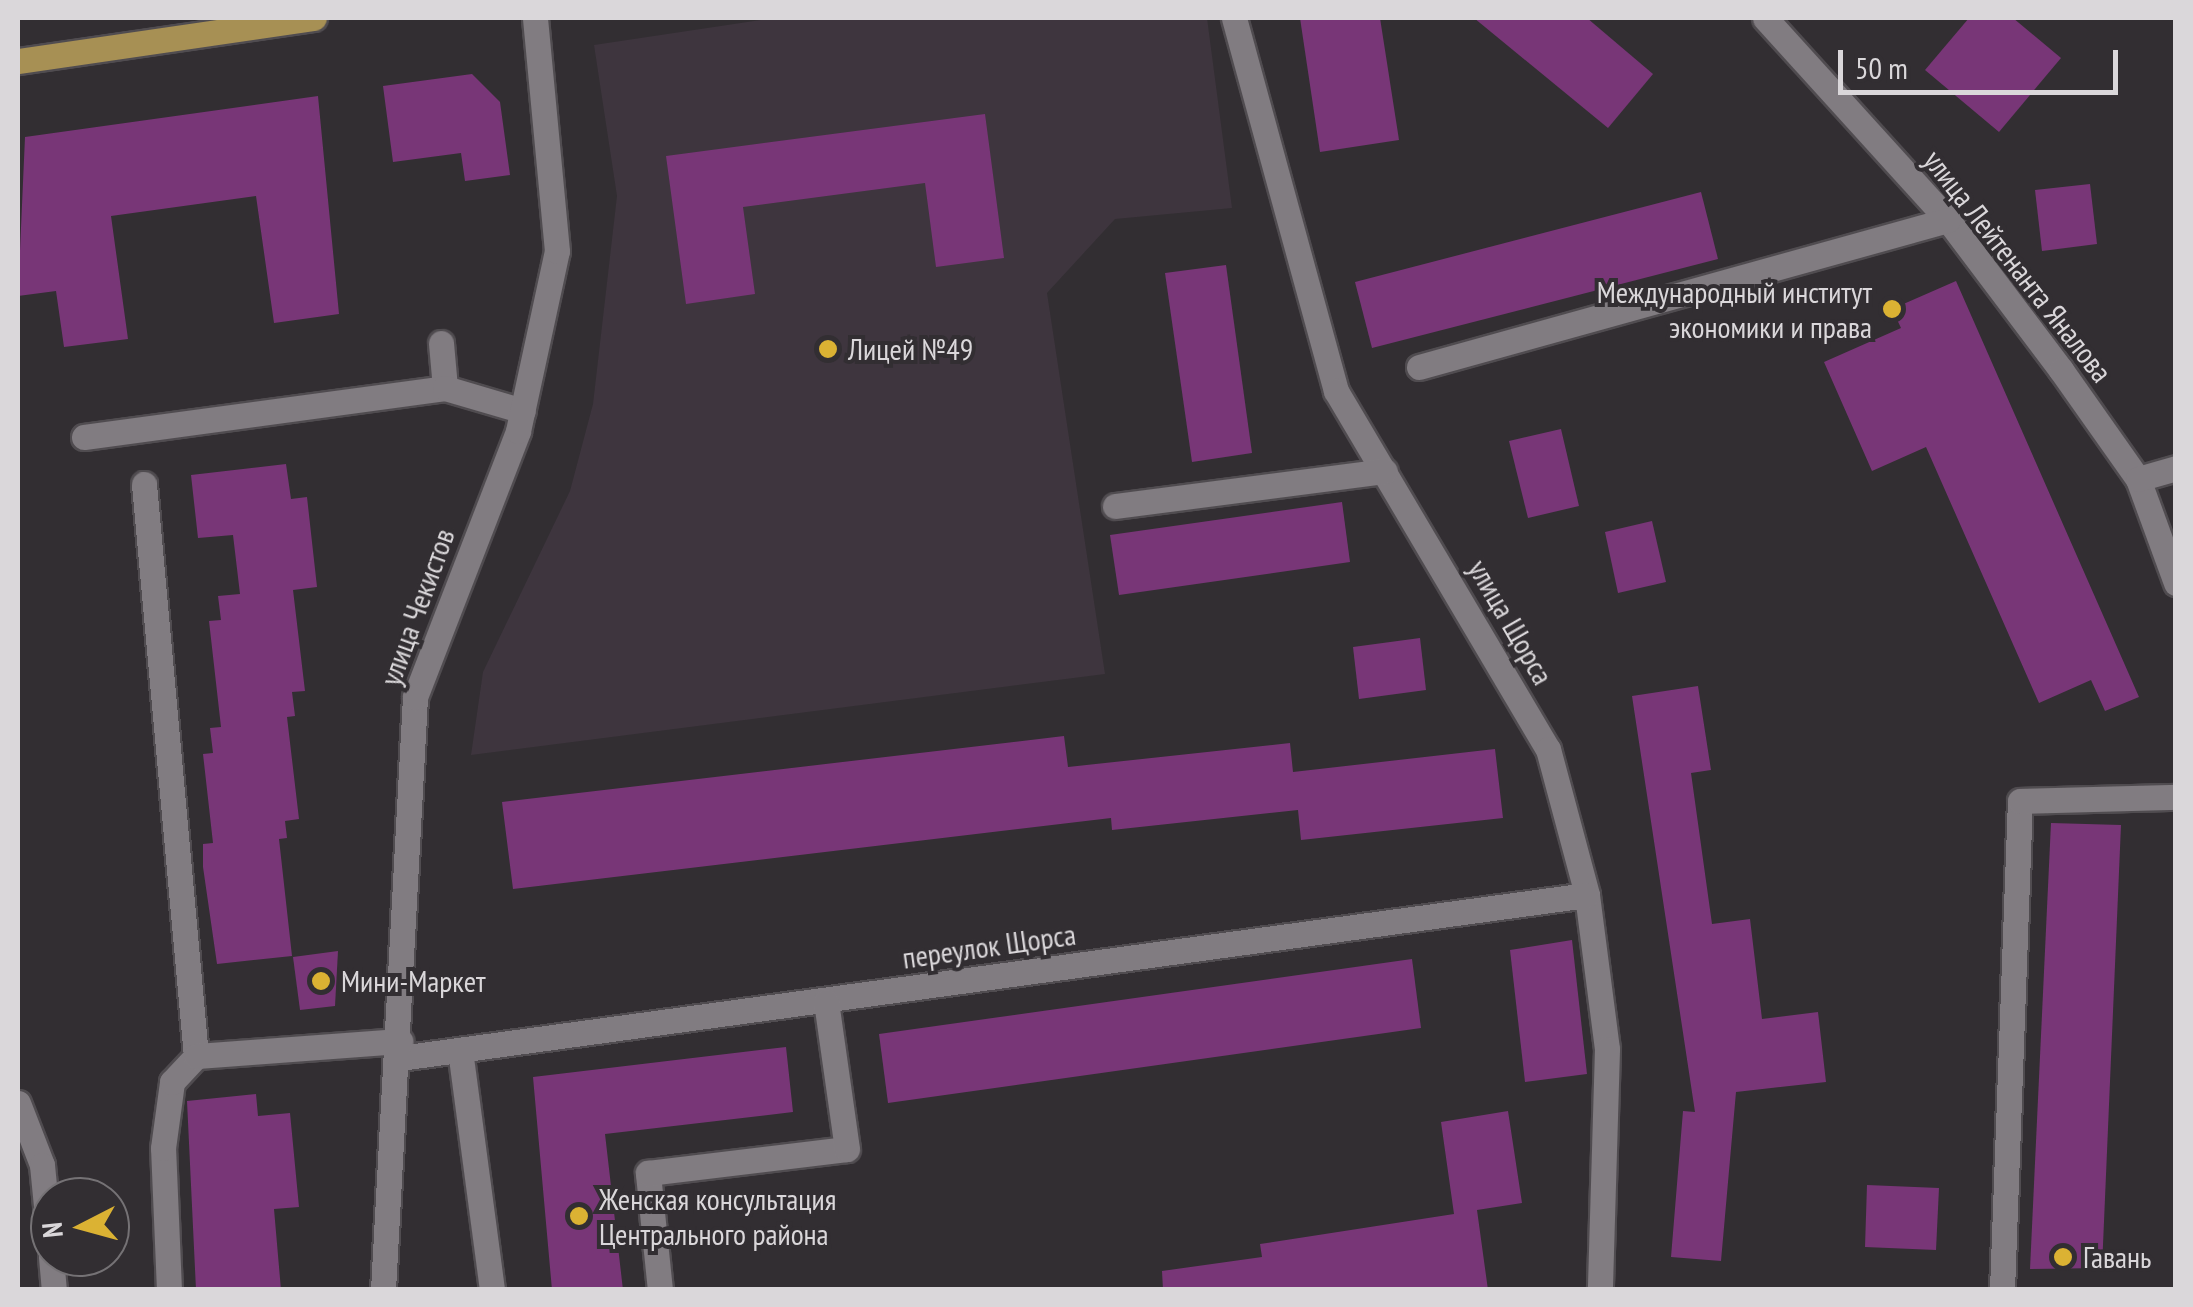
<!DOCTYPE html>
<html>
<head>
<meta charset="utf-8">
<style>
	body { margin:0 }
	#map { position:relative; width:2193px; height:1307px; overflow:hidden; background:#322e32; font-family:"PT Sans Narrow",sans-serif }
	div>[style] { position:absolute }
	.built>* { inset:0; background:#3e353e }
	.building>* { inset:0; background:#783677 }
	.roads { filter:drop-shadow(2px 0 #504c50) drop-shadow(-2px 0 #504c50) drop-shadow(0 2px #504c50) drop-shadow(0 -2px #504c50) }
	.minor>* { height:25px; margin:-12.5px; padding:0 12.5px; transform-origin:12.5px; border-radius:12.5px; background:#817c81 }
	.major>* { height:25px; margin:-12.5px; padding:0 12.5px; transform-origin:12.5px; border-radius:12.5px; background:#a79054 }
	.dots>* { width:28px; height:28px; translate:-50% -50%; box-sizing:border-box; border:5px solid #322e32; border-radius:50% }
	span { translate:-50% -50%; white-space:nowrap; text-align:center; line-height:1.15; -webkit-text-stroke:8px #322e32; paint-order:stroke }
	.street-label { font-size:30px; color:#dad7da }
	.poi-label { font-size:30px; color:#dad7da }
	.right { translate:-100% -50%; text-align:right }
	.left { translate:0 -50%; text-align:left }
	.frame { position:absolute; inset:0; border:20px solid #dad7da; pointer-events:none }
	.north { position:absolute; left:30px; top:1177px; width:100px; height:100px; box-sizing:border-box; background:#322e32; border:2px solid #757275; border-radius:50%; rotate:264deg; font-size:28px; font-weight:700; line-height:40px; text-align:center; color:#dad7da }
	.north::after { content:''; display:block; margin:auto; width:35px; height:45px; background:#dbb233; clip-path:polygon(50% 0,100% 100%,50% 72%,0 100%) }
	.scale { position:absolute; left:1838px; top:50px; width:280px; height:45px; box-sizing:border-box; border:5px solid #dad7da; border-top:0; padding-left:12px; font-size:30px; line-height:35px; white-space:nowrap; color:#dad7da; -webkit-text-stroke:8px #322e32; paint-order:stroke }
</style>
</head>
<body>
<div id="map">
	<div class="built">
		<div style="clip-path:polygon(774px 18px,1207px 18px,1232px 208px,1115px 219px,1047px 293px,1105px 674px,471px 755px,483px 672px,570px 491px,593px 404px,617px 196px,594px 45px)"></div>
	</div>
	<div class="building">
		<div style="clip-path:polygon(1300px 18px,1380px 18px,1399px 140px,1320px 152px)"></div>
		<div style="clip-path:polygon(1474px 18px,1587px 18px,1653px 74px,1608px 128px)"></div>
		<div style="clip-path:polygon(1969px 18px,2013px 18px,2061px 58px,1999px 132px,1925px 70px)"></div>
		<div style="clip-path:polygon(472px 74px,500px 102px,510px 175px,465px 181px,461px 153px,393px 162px,383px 86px)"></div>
		<div style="clip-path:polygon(318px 96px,339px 314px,274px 323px,256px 196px,111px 216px,128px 339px,64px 347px,56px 291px,18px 296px,25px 137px)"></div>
		<div style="clip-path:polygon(985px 114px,1004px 258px,936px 267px,925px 183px,743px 207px,755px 294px,686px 304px,666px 156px)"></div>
		<div style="clip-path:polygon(2090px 184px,2097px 244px,2042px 251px,2035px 190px)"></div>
		<div style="clip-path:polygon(1701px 192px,1718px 259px,1372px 348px,1355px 282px)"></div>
		<div style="clip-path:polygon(1226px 265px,1252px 453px,1192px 462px,1165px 273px)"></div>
		<div style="clip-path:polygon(1956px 281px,2139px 697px,2105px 711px,2091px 680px,2039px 703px,1926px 447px,1872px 471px,1824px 362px,1901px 328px,1892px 309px)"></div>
		<div style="clip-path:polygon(1561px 429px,1579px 506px,1528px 518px,1509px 441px)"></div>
		<div style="clip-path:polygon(286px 464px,291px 499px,307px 497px,317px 587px,293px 590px,305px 691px,292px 692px,295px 716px,287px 717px,299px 819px,285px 821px,287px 838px,279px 839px,292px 956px,217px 964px,203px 867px,203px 844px,213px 843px,203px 754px,213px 753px,210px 728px,221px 727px,209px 621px,221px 620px,218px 596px,240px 594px,233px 535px,198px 538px,191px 475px)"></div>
		<div style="clip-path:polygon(1342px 502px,1350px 562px,1119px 595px,1110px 535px)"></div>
		<div style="clip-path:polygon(1652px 521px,1666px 582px,1618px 593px,1605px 532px)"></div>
		<div style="clip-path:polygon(1420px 638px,1426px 690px,1359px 699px,1353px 647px)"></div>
		<div style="clip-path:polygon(1698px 686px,1711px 770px,1691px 773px,1712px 924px,1750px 919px,1762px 1019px,1818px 1012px,1826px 1082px,1736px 1092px,1721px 1261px,1671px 1257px,1683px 1111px,1695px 1112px,1632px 696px)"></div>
		<div style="clip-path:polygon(1064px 736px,1068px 767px,1290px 743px,1293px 772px,1495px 749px,1503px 818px,1301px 840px,1298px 810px,1112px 830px,1111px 818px,513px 889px,502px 802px)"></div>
		<div style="clip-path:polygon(2051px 823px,2121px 825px,2102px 1268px,2030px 1269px)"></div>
		<div style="clip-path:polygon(1572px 940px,1587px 1074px,1525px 1082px,1510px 950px)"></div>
		<div style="clip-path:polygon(338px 951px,335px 1006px,300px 1010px,293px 957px)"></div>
		<div style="clip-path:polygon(1412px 959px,1421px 1028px,888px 1103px,879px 1034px)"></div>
		<div style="clip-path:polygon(786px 1047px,793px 1112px,605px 1134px,623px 1290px,552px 1290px,533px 1077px)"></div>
		<div style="clip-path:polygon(256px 1094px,258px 1116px,290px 1113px,299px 1207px,274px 1209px,281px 1290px,196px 1290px,187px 1101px)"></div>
		<div style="clip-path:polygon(1508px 1111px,1522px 1203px,1477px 1210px,1488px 1290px,1163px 1290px,1162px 1271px,1262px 1257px,1260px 1244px,1454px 1214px,1441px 1122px)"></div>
		<div style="clip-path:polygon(1867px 1185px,1939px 1188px,1936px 1250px,1865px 1247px)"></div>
	</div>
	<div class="roads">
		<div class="minor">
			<div style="left:1234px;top:18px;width:387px;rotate:74.7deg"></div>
			<div style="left:1336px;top:391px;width:416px;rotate:59.4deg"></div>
			<div style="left:1548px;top:749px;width:151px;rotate:75deg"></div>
			<div style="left:1587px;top:895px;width:155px;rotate:82.6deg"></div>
			<div style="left:1607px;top:1049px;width:241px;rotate:91.7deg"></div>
			<div style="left:1765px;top:18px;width:273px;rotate:47.8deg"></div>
			<div style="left:1948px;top:220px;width:188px;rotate:53deg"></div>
			<div style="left:2061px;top:370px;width:133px;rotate:54.8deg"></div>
			<div style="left:2138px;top:479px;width:111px;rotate:69.9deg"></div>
			<div style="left:441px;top:343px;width:45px;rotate:84.9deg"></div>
			<div style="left:1419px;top:367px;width:549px;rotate:-15.53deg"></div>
			<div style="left:84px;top:437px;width:364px;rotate:-7.7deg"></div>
			<div style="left:445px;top:388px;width:81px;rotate:16.4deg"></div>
			<div style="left:2138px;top:479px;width:40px;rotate:-16deg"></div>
			<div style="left:144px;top:484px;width:574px;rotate:84.81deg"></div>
			<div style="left:1115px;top:506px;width:272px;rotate:-7.4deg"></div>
			<div style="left:460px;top:1050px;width:242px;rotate:82.4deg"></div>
			<div style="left:400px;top:1058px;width:1198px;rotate:-7.82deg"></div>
			<div style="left:18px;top:1103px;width:66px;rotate:68.8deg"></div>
			<div style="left:42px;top:1165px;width:81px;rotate:84.4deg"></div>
			<div style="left:51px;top:1257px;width:33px;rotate:85deg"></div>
			<div style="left:169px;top:1290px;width:142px;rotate:-92.4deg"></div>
			<div style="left:163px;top:1148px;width:67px;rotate:-82.2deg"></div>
			<div style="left:172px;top:1082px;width:35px;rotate:-47deg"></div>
			<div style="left:196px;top:1056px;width:205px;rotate:-4.2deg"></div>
			<div style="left:383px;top:1290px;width:594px;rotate:-86.91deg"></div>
			<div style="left:415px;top:697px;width:285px;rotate:-68.8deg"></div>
			<div style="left:518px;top:431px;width:184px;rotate:-77.8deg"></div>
			<div style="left:557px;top:251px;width:234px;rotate:-95.4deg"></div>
			<div style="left:660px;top:1290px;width:118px;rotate:-95.9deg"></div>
			<div style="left:648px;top:1173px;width:200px;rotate:-6.9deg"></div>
			<div style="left:847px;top:1149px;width:149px;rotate:-98.1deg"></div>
			<div style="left:2002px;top:1290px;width:489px;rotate:-87.9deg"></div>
			<div style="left:2020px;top:801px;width:156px;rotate:-1.5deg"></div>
		</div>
		<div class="major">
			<div style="left:18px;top:61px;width:299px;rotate:-8.3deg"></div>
		</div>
	</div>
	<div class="dots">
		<div style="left:1892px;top:309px;background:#dbb233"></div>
		<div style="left:828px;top:349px;background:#dbb233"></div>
		<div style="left:321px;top:981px;background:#dbb233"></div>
		<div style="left:579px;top:1216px;background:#dbb233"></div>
		<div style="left:2063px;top:1257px;background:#dbb233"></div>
	</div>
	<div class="street-label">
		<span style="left:2018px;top:266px;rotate:52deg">улица Лейтенанта Яналова</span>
		<span style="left:417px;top:607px;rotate:-70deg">улица Чекистов</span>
		<span style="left:1511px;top:622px;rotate:60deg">улица Щорса</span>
		<span style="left:989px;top:946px;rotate:-8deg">переулок Щорса</span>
	</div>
	<div class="poi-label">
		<span class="right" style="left:1872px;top:309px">Международный институт<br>экономики и права</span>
		<span class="left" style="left:848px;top:349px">Лицей №49</span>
		<span class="left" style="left:341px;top:981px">Мини-Маркет</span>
		<span class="left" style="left:599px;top:1216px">Женская консультация<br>Центрального района</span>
		<span class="left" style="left:2083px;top:1257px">Гавань</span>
	</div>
	<div class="frame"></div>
	<div class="north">N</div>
	<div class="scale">50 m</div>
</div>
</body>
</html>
